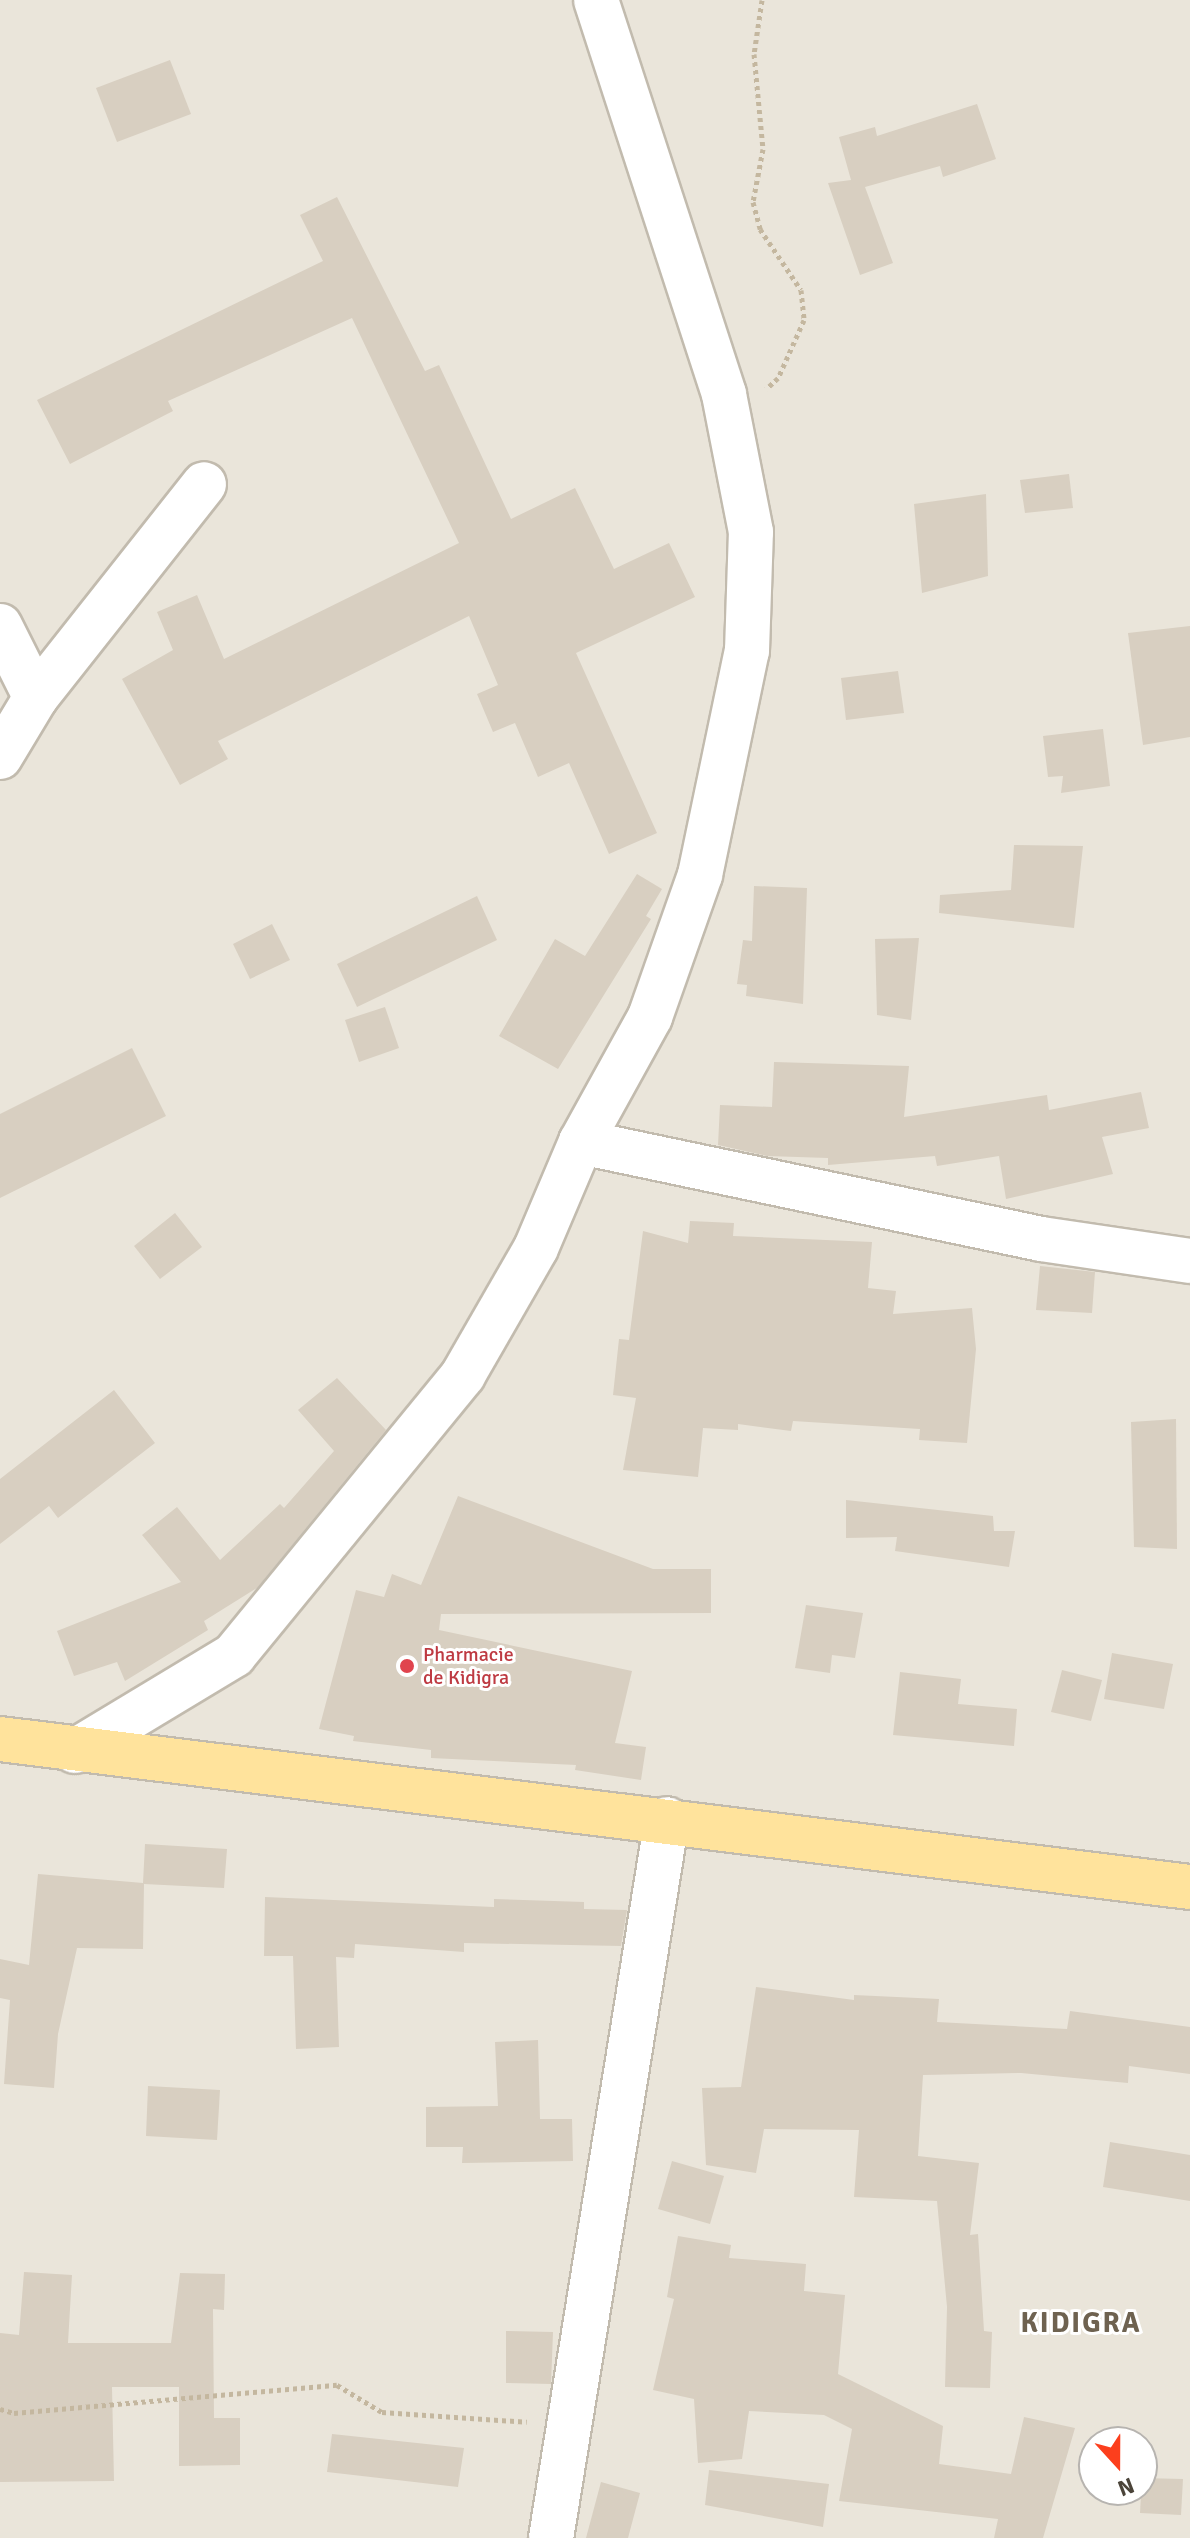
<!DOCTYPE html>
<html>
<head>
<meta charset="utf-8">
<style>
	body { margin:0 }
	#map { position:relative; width:1190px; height:2538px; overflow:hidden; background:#f6f3ec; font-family:Signika,sans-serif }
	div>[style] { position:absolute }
	.residential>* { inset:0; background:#eae5da }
	.building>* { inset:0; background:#d8cfc1 }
	.path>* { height:5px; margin-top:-2.5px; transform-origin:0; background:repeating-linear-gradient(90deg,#c4b79f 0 4px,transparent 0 8px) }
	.roads { filter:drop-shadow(2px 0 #c2bbae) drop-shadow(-2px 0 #c2bbae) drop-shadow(0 2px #c2bbae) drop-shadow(0 -2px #c2bbae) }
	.minor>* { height:44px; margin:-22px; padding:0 22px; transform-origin:22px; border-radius:22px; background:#fff }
	.major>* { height:44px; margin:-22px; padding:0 22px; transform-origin:22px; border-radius:22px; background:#ffe39c }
	.dots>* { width:22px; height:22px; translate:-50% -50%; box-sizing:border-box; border:4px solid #fff; border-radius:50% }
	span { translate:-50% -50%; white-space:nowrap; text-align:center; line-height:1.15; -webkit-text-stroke:6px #fff; paint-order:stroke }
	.health-label { font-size:20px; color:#be3a42 }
	.left { translate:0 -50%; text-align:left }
	.district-label { font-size:28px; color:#6e6250; font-weight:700; letter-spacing:2px }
	.north { position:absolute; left:1078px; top:2426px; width:80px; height:80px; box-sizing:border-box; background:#fff; border:2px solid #b7b4b0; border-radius:50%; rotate:159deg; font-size:22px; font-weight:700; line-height:32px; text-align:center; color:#4b4439 }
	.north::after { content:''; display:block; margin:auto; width:28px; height:36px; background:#fc3f1d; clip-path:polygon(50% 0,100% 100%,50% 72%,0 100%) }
</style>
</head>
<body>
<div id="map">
	<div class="residential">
		<div style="clip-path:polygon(evenodd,0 0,1190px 0,1190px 2538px,0 2538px,0 0,1094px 2442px,1142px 2442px,1142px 2490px,1094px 2490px,1094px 2442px)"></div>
	</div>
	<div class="building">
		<div style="clip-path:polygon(170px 60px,191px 114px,117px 142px,96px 88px)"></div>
		<div style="clip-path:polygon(977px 104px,996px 159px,943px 177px,940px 166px,865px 187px,893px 263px,860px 275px,828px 183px,851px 180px,839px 137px,875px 127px,877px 136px)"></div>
		<div style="clip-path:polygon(337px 197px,425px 371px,439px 365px,511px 519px,575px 488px,614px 569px,669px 543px,695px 597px,576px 653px,657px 833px,609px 854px,569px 763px,538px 777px,515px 723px,493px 732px,477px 694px,498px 685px,469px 616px,218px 741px,228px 759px,180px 785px,122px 679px,173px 650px,157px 612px,197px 595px,224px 659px,459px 543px,352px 318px,168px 401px,173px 411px,70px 464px,37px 400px,323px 261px,300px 215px)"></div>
		<div style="clip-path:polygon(1069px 474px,1073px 508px,1025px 513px,1020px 480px)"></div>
		<div style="clip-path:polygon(986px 494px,988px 576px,922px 593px,914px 504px)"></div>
		<div style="clip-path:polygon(1190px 626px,1190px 737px,1143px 745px,1128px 633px)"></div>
		<div style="clip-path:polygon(898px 671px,904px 713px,846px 720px,841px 678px)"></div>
		<div style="clip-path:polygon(1103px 729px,1110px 786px,1061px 793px,1063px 776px,1048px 777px,1043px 736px)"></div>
		<div style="clip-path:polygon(1014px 845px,1083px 846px,1074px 928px,939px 913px,940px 895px,1011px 890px)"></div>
		<div style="clip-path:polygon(637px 874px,662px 889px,646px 916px,651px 919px,558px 1069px,499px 1036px,555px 939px,585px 956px)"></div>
		<div style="clip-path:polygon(754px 886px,807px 888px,803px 1004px,746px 996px,747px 985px,737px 984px,743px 940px,752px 941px)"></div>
		<div style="clip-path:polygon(477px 896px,497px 940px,357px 1007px,337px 964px)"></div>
		<div style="clip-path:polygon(272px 924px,290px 960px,250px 979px,233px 944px)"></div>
		<div style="clip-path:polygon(919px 938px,911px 1020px,877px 1015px,875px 939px)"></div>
		<div style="clip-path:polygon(385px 1007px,399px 1048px,359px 1062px,345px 1020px)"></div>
		<div style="clip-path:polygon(132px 1048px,166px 1116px,0 1198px,0 1114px)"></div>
		<div style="clip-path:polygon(774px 1062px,909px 1066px,904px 1117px,1047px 1095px,1049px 1110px,1141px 1092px,1149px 1128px,1102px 1137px,1113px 1174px,1006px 1199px,999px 1156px,937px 1166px,935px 1156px,828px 1165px,828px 1158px,767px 1156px,718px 1145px,720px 1105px,772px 1107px)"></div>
		<div style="clip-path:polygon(175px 1213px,202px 1247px,160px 1279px,134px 1246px)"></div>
		<div style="clip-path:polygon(690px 1221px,734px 1223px,733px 1236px,872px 1242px,868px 1288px,896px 1291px,893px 1314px,972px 1308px,976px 1349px,967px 1443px,919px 1440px,920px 1429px,793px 1421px,791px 1431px,738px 1424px,738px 1430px,703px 1428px,698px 1477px,623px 1470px,636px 1398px,613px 1395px,619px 1339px,629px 1340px,643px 1231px,688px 1243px)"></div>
		<div style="clip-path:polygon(1040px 1266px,1095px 1272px,1092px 1313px,1036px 1310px)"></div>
		<div style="clip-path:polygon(337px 1378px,386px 1430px,257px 1588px,204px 1621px,208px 1630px,125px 1681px,117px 1662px,74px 1676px,57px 1631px,181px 1582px,142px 1535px,177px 1507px,220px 1560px,280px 1504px,284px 1508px,334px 1451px,298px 1410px)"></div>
		<div style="clip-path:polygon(114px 1390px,155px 1443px,58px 1518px,49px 1506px,0 1544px,0 1479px)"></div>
		<div style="clip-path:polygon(1176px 1419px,1177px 1549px,1134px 1547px,1131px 1422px)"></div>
		<div style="clip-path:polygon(458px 1496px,653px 1569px,711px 1569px,711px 1613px,441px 1614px,439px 1630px,632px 1671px,615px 1743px,646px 1747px,641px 1780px,575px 1770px,576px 1765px,431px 1758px,431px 1750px,353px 1741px,354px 1736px,319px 1729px,356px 1590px,384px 1597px,392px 1574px,421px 1585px)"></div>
		<div style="clip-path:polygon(846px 1500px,993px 1516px,994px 1531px,1015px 1531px,1009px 1567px,895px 1551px,897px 1537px,846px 1538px)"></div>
		<div style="clip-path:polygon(806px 1605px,863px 1613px,855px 1658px,832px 1655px,830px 1673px,795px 1668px)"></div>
		<div style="clip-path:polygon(1112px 1653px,1173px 1664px,1164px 1709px,1104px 1699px)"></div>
		<div style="clip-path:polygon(1062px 1670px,1102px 1680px,1091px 1721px,1051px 1712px)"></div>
		<div style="clip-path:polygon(900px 1672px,961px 1679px,958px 1704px,1017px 1709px,1014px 1746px,893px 1735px)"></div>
		<div style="clip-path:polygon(145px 1844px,227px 1849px,224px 1888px,144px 1884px,143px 1949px,77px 1948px,58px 2034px,54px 2088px,4px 2084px,10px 2000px,0 1998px,0 1959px,29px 1965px,38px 1874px,143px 1883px)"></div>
		<div style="clip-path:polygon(265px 1897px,494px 1907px,494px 1899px,584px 1902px,584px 1909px,627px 1910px,621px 1946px,464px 1943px,464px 1952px,355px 1944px,354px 1958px,336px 1957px,339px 2047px,296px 2049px,293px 1956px,264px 1956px)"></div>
		<div style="clip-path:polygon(756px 1987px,854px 2000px,854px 1995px,939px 1999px,937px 2022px,1067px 2029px,1070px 2011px,1190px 2027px,1190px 2074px,1129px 2066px,1128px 2083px,1021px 2073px,923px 2075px,918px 2156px,979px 2163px,970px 2235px,978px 2234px,984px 2331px,992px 2332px,990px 2388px,945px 2387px,947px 2307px,937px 2201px,854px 2197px,859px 2130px,764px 2129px,756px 2173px,706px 2165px,702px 2088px,741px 2087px)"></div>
		<div style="clip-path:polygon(538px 2040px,540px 2119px,572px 2119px,573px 2161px,462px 2163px,463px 2147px,426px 2147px,426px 2107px,498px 2106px,495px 2042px)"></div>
		<div style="clip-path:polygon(148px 2086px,220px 2090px,217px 2140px,146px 2136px)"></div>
		<div style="clip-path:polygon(1110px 2142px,1190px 2155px,1190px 2201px,1103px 2187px)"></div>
		<div style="clip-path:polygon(672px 2161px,724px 2176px,710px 2224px,658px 2209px)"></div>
		<div style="clip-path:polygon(678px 2236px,731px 2245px,729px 2258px,806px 2264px,804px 2291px,845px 2295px,838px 2374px,943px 2426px,939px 2464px,1011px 2474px,1024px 2417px,1075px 2428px,1043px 2538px,994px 2538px,998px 2519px,839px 2501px,852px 2429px,824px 2415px,749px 2411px,742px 2459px,698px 2463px,694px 2399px,653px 2390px,674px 2299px,667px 2297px)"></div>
		<div style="clip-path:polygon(24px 2272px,72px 2275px,68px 2343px,171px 2343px,180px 2273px,225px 2274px,224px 2310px,213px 2309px,214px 2418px,240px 2418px,240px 2465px,179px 2466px,179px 2387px,112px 2387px,114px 2481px,0 2482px,0 2333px,19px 2335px)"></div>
		<div style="clip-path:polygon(506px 2331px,553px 2332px,551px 2384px,506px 2383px)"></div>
		<div style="clip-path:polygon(332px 2434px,464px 2448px,458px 2487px,327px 2472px)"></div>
		<div style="clip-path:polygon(709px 2470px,829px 2484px,823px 2527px,705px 2505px)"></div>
		<div style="clip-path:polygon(1142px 2478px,1183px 2479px,1181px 2515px,1140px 2513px)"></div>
		<div style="clip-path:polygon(601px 2482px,640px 2493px,628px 2538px,586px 2538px)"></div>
	</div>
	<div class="path">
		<div style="left:762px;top:0;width:55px;rotate:98.4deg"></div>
		<div style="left:754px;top:54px;width:95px;rotate:84.6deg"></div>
		<div style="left:763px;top:149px;width:54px;rotate:100.7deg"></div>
		<div style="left:753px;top:202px;width:28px;rotate:75deg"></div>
		<div style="left:760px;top:229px;width:73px;rotate:56.1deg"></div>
		<div style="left:801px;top:290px;width:30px;rotate:84deg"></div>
		<div style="left:804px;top:320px;width:64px;rotate:114.1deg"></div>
		<div style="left:778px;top:378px;width:16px;rotate:137deg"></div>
		<div style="left:0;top:2409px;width:15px;rotate:16deg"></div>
		<div style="left:14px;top:2413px;width:324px;rotate:-5deg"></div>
		<div style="left:337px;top:2385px;width:52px;rotate:31deg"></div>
		<div style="left:382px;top:2412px;width:145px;rotate:3.9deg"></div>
	</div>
	<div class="roads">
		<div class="minor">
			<div style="left:0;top:626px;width:80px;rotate:63.4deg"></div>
			<div style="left:0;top:757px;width:70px;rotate:-59deg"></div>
			<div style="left:36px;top:697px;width:271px;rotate:-51.7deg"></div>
			<div style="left:581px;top:1142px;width:470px;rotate:11.9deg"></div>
			<div style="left:1041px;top:1239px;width:151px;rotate:8.4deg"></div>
			<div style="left:75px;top:1751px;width:186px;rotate:-31.1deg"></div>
			<div style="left:234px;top:1655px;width:362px;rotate:-50.7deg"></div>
			<div style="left:463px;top:1375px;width:146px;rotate:-60.1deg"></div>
			<div style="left:536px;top:1248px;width:115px;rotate:-67deg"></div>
			<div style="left:581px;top:1142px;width:143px;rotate:-61.1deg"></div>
			<div style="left:650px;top:1017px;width:151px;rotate:-70.6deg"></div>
			<div style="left:700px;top:875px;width:229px;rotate:-78.2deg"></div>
			<div style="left:747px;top:651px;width:119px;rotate:-88.1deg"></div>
			<div style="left:751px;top:532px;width:141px;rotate:-101.1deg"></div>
			<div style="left:724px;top:394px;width:414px;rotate:-108deg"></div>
			<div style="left:551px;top:2538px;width:728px;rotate:-80.84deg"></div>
		</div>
		<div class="major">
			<div style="left:0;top:1739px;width:1199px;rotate:7.09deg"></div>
		</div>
	</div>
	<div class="dots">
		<div style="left:407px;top:1666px;background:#e0444e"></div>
	</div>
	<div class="health-label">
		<span class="left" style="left:423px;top:1666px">Pharmacie<br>de Kidigra</span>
	</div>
	<div class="district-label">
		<span style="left:1081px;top:2323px">KIDIGRA</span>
	</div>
	<div class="north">N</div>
</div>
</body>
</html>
